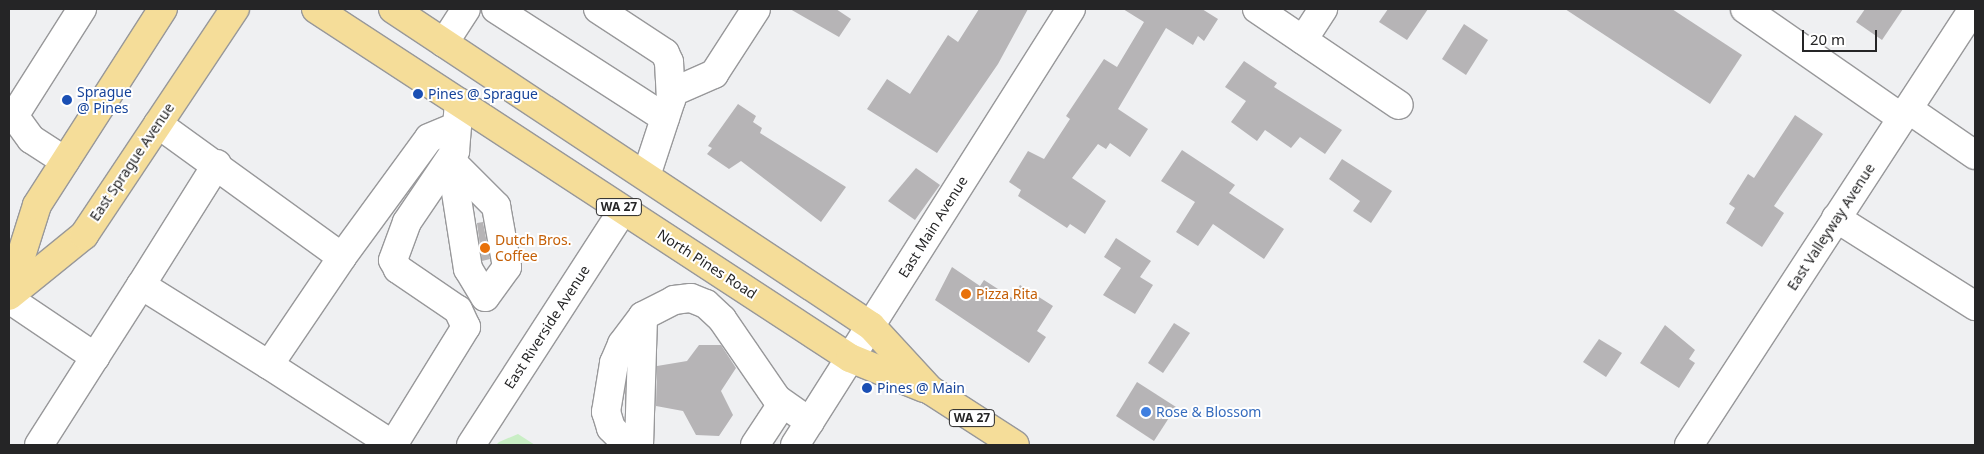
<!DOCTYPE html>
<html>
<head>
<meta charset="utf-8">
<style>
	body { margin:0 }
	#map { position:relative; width:1984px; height:454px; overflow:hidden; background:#eff0f2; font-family:"Noto Sans",sans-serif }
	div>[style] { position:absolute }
	.green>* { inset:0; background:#c9eec5 }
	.building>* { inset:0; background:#b6b4b6 }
	.roads { filter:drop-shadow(1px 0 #98989a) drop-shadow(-1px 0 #98989a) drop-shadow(0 1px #98989a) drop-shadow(0 -1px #98989a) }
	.minor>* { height:28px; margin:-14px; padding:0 14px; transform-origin:14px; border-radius:14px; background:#fff }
	.major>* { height:28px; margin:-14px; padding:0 14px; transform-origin:14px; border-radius:14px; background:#f5dd99 }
	.dots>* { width:14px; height:14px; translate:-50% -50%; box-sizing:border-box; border:2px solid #fff; border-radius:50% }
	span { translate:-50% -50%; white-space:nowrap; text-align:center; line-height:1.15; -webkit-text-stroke:4px #fff; paint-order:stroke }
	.shield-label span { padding:1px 4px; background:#fff; border:1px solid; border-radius:4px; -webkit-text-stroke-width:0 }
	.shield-label { font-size:12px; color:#252526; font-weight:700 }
	.transit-label { font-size:14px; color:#164399 }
	.left { translate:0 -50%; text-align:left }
	.street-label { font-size:14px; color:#252526 }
	.food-label { font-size:14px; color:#c56008 }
	.shop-label { font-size:14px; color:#366cbe }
	.frame { position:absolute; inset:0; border:10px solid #252526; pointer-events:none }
	.scale { position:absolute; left:1802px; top:30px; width:75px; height:22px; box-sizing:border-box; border:2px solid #252526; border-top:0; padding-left:6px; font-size:15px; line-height:18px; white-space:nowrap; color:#252526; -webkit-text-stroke:4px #fff; paint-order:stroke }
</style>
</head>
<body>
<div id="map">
	<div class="green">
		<div style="clip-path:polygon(518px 434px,535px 445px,496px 445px,499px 442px)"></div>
	</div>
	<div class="building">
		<div style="clip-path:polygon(790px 9px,836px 9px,851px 19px,839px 37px)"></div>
		<div style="clip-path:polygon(979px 9px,1028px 9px,998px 64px,937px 153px,867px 109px,887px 79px,910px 94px,948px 35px,958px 42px)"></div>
		<div style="clip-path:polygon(1123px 9px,1202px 9px,1218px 19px,1204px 41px,1198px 36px,1193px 45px,1166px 28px,1118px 109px,1148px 129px,1130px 157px,1110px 143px,1106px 149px,1098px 144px,1072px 178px,1106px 201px,1085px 234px,1070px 224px,1067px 228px,1018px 196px,1021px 190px,1009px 182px,1028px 151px,1044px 159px,1070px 119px,1066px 116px,1104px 59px,1117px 67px,1144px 22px)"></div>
		<div style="clip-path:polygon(1388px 9px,1428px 9px,1407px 40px,1379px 22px)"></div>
		<div style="clip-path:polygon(1565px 9px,1672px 9px,1742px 55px,1710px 104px)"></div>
		<div style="clip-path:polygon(1865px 9px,1903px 9px,1882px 40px,1856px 22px)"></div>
		<div style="clip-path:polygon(1464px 24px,1488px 40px,1466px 75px,1442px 59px)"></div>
		<div style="clip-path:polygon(1244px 61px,1277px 83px,1274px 87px,1342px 130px,1325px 154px,1300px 137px,1291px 148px,1265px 130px,1257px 141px,1231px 122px,1246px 101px,1225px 87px)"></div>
		<div style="clip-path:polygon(738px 104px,756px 116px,753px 122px,762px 128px,760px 133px,846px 187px,821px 222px,741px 161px,729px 169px,707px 154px,712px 148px,708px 146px)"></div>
		<div style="clip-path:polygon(1795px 115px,1823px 134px,1774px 206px,1784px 213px,1762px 247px,1726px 223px,1735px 208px,1729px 204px,1748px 174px,1754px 178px)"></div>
		<div style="clip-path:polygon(1182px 150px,1235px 185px,1229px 193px,1284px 229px,1264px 259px,1213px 224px,1198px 246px,1176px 232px,1195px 202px,1161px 181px)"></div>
		<div style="clip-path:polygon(1342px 159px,1392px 191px,1371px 223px,1353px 211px,1360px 201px,1329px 179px)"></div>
		<div style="clip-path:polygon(916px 168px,940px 185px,915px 220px,888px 201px)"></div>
		<div style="clip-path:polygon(483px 222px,490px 259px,482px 261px,477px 223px)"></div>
		<div style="clip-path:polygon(1116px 238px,1151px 261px,1140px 277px,1153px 285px,1135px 314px,1103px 295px,1121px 268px,1104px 257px)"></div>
		<div style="clip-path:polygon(952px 267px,980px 286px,984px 280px,1012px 298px,1020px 285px,1053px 306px,1037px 331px,1046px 337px,1029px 363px,935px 300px)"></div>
		<div style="clip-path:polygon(1174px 323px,1190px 333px,1163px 373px,1148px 363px)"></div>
		<div style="clip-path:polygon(1665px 325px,1695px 350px,1689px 359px,1695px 363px,1679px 388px,1640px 363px)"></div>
		<div style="clip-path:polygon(1599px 339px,1622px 353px,1606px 377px,1583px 362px)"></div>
		<div style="clip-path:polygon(699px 345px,721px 345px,736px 368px,721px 391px,733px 415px,719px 436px,696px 435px,683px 411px,656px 406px,657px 366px,687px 361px)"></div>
		<div style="clip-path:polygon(1137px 382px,1176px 407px,1154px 441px,1116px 416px)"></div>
	</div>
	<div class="roads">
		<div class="minor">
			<div style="left:496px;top:9px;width:201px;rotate:32.8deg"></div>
			<div style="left:598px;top:9px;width:80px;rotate:33.3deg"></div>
			<div style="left:665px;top:53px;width:10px;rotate:66deg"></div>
			<div style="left:669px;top:62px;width:38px;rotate:87deg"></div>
			<div style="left:671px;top:100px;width:80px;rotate:108.2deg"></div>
			<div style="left:1257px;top:9px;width:171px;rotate:34.1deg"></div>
			<div style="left:1745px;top:9px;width:191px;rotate:34.8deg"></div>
			<div style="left:1303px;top:40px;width:37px;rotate:-57deg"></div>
			<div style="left:444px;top:43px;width:40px;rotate:-57.1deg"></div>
			<div style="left:673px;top:92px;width:45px;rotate:-23.7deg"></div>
			<div style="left:714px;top:74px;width:77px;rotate:-57.1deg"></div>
			<div style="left:1908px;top:109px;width:81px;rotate:34.5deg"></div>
			<div style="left:158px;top:124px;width:227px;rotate:35.9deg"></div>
			<div style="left:342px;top:257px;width:147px;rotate:-53.8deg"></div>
			<div style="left:429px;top:138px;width:30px;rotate:-23deg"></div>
			<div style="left:65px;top:161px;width:40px;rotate:-147.1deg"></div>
			<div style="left:31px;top:139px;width:29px;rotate:-126deg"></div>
			<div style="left:14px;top:116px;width:127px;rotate:-57.6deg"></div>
			<div style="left:451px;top:161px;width:64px;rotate:45deg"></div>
			<div style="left:496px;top:206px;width:62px;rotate:79.8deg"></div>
			<div style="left:507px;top:267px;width:37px;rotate:126deg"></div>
			<div style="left:485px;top:297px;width:33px;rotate:-121deg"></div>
			<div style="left:468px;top:269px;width:109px;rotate:-98.9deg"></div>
			<div style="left:217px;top:164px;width:143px;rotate:122.1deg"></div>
			<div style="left:141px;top:285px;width:151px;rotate:32deg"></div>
			<div style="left:269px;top:365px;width:130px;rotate:-55.9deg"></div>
			<div style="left:1836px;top:218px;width:165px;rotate:32.3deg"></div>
			<div style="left:9px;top:299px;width:104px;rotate:34deg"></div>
			<div style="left:95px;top:357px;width:104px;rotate:122.5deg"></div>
			<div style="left:95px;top:357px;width:85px;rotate:-57.4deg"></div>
			<div style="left:269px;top:365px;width:148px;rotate:32.8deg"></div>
			<div style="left:393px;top:445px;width:139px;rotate:-58.3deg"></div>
			<div style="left:466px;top:327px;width:19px;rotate:-115deg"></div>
			<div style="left:458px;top:310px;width:73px;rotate:-145.7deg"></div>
			<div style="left:398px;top:269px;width:10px;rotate:-119deg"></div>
			<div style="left:393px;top:260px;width:40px;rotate:-69.8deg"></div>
			<div style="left:407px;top:222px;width:86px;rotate:-55.9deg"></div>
			<div style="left:455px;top:151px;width:49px;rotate:-85.3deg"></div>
			<div style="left:471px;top:445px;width:280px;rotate:-57.1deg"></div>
			<div style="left:628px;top:445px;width:24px;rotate:-135deg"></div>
			<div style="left:611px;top:428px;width:17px;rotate:-107deg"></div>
			<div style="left:606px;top:412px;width:50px;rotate:-80.7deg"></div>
			<div style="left:614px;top:363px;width:21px;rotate:-67deg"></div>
			<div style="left:622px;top:344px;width:35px;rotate:-53deg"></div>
			<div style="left:643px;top:316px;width:35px;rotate:-27deg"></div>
			<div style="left:674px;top:300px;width:17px;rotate:-7deg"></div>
			<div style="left:691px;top:298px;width:16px;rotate:22deg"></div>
			<div style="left:706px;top:304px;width:22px;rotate:43deg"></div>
			<div style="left:722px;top:319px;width:97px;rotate:55.5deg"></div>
			<div style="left:777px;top:399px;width:40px;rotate:34.9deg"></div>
			<div style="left:639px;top:445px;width:129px;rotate:-88.2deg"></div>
			<div style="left:755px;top:445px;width:49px;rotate:-56.6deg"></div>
			<div style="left:795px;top:445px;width:516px;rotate:-57.67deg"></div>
			<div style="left:1689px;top:445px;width:520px;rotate:-56.92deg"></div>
		</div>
		<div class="major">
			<div style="left:316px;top:9px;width:638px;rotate:33.17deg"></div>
			<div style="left:850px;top:358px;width:80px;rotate:22.1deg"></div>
			<div style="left:393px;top:9px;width:574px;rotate:33.55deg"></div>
			<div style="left:871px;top:326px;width:87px;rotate:47.3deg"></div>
			<div style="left:930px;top:390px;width:101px;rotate:32.9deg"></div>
			<div style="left:9px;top:294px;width:93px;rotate:-72.5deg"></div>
			<div style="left:37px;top:205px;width:233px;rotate:-57.3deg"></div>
			<div style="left:9px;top:296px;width:97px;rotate:-39.1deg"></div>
			<div style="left:84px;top:235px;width:272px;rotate:-56.3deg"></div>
		</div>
	</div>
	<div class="dots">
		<div style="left:418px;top:94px;background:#1a4fb4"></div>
		<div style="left:67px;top:100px;background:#1a4fb4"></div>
		<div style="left:485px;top:248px;background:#e8710a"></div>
		<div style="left:966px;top:294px;background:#e8710a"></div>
		<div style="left:867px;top:388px;background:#1a4fb4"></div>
		<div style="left:1146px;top:412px;background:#3f7fe0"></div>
	</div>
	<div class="shield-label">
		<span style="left:619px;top:207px">WA 27</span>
		<span style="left:972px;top:418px">WA 27</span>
	</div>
	<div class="transit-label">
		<span class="left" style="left:77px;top:100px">Sprague<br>@ Pines</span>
		<span class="left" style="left:428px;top:94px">Pines @ Sprague</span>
		<span class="left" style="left:877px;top:388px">Pines @ Main</span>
	</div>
	<div class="street-label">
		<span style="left:132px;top:162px;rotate:-56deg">East Sprague Avenue</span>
		<span style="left:933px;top:227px;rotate:-58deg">East Main Avenue</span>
		<span style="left:1831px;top:227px;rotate:-57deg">East Valleyway Avenue</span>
		<span style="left:707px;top:264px;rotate:33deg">North Pines Road</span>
		<span style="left:547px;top:327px;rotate:-57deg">East Riverside Avenue</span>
	</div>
	<div class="food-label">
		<span class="left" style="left:495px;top:248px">Dutch Bros.<br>Coffee</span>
		<span class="left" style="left:976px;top:294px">Pizza Rita</span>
	</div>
	<div class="shop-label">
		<span class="left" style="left:1156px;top:412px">Rose &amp; Blossom</span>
	</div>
	<div class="frame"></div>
	<div class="scale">20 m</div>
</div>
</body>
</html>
